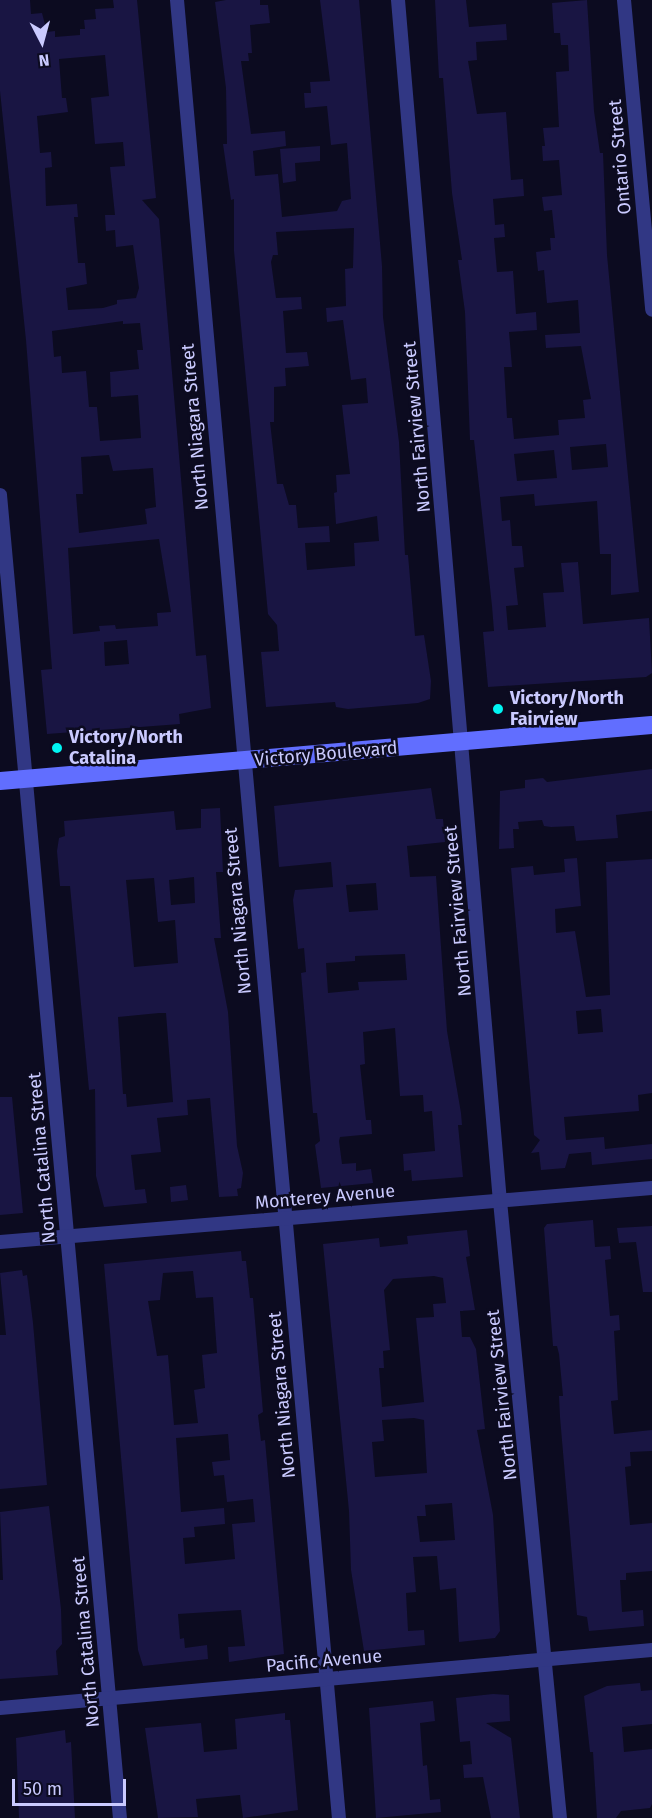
<!DOCTYPE html>
<html>
<head>
<meta charset="utf-8">
<style>
	body { margin:0 }
	#map { position:relative; width:652px; height:1818px; overflow:hidden; background:#0c0b20; font-family:"Fira Sans",sans-serif }
	div>[style] { position:absolute }
	.building>* { inset:0; background:#191543 }
	.street>* { height:14px; margin:-7px; padding:0 7px; transform-origin:7px; border-radius:7px; background:#313784 }
	.secondary>* { height:18px; margin:-9px; padding:0 9px; transform-origin:9px; border-radius:9px; background:#616eff }
	.dots>* { width:16px; height:16px; translate:-50% -50%; box-sizing:border-box; border:3px solid #0c0b20; border-radius:50% }
	span { translate:-50% -50%; white-space:nowrap; text-align:center; line-height:1.15; -webkit-text-stroke:5px #0c0b20; paint-order:stroke }
	.street-label { font-size:18px; color:#cacaff }
	.poi-label { font-size:18px; color:#cacaff; font-weight:700 }
	.left { translate:0 -50%; text-align:left }
	.north { position:absolute; left:12px; top:12px; width:60px; height:60px; -webkit-text-stroke:4px #0c0b20; paint-order:stroke; rotate:174deg; font-size:16px; font-weight:700; line-height:24px; text-align:center; color:#cacaff }
	.north::after { content:''; display:block; margin:auto; width:21px; height:27px; background:#cacaff; clip-path:polygon(50% 0,100% 100%,50% 72%,0 100%) }
	.scale { position:absolute; left:12px; top:1779px; width:114px; height:27px; box-sizing:border-box; border:3px solid #cacaff; border-top:0; padding-left:8px; font-size:18px; line-height:21px; white-space:nowrap; color:#cacaff; -webkit-text-stroke:4px #0c0b20; paint-order:stroke }
</style>
</head>
<body>
<div id="map">
	<div class="building">
		<div style="clip-path:polygon(evenodd,0 0,30px 0,31px 14px,42px 13px,47px 32px,55px 31px,55px 37px,80px 35px,80px 29px,85px 29px,84px 20px,96px 19px,95px 9px,114px 8px,113px 0,137px 0,156px 198px,142px 200px,159px 219px,196px 656px,206px 655px,211px 708px,179px 714px,180px 724px,47px 734px,41px 670px,52px 669px,26px 340px,0 91px,0 0,105px 55px,109px 96px,91px 98px,95px 144px,123px 142px,125px 166px,110px 167px,115px 215px,105px 215px,106px 231px,115px 230px,116px 247px,133px 245px,139px 288px,136px 298px,117px 300px,117px 304px,103px 308px,68px 310px,66px 288px,87px 284px,85px 263px,78px 263px,74px 217px,78px 217px,77px 204px,46px 206px,45px 168px,52px 167px,51px 152px,40px 153px,37px 116px,68px 112px,66px 98px,62px 98px,59px 59px,105px 55px,0 0,123px 321px,123px 324px,140px 323px,143px 350px,137px 350px,139px 369px,110px 372px,111px 397px,138px 395px,141px 438px,100px 441px,97px 407px,89px 407px,86px 371px,62px 373px,61px 356px,54px 357px,52px 331px,123px 321px,0 0,109px 455px,113px 471px,153px 468px,156px 507px,145px 509px,147px 524px,79px 533px,76px 494px,83px 494px,81px 457px,109px 455px,0 0,159px 539px,171px 612px,157px 613px,158px 626px,116px 629px,115px 625px,99px 626px,100px 631px,73px 634px,68px 548px,159px 539px,0 0,127px 640px,129px 664px,105px 666px,104px 642px,127px 640px)"></div>
		<div style="clip-path:polygon(evenodd,226px 0,260px 0,260px 5px,268px 5px,270px 23px,250px 25px,252px 53px,248px 53px,249px 61px,241px 61px,251px 134px,285px 131px,286px 146px,253px 151px,255px 176px,278px 174px,282px 217px,337px 211px,342px 201px,351px 199px,347px 143px,331px 145px,327px 106px,305px 108px,304px 93px,311px 93px,310px 82px,330px 81px,320px 0,359px 0,382px 266px,383px 317px,399px 442px,405px 555px,408px 555px,415px 636px,424px 635px,431px 681px,430px 699px,418px 703px,348px 709px,336px 707px,335px 702px,266px 707px,261px 652px,279px 651px,277px 625px,268px 614px,234px 251px,234px 199px,231px 200px,223px 144px,227px 144px,226px 88px,215px 2px,226px 0,354px 228px,353px 268px,345px 269px,346px 306px,326px 308px,327px 322px,343px 320px,351px 380px,366px 378px,368px 403px,342px 405px,350px 474px,336px 475px,337px 492px,334px 493px,336px 524px,377px 516px,379px 541px,354px 543px,355px 566px,307px 570px,305px 543px,330px 542px,329px 526px,298px 528px,296px 505px,289px 505px,283px 484px,277px 484px,270px 422px,274px 422px,274px 387px,286px 386px,285px 368px,309px 366px,307px 352px,286px 353px,283px 311px,302px 309px,301px 297px,276px 298px,271px 262px,273px 255px,278px 255px,276px 232px,354px 228px)"></div>
		<div style="clip-path:polygon(evenodd,435px 0,466px 0,469px 27px,506px 24px,507px 40px,476px 42px,477px 60px,468px 61px,477px 114px,506px 112px,511px 180px,523px 179px,524px 196px,493px 199px,495px 225px,504px 224px,505px 237px,494px 238px,497px 272px,513px 271px,516px 314px,536px 312px,537px 330px,509px 332px,512px 367px,504px 367px,507px 418px,512px 418px,514px 439px,559px 435px,558px 420px,585px 418px,583px 400px,591px 399px,581px 346px,546px 348px,545px 335px,580px 333px,578px 300px,547px 303px,544px 270px,538px 271px,536px 252px,551px 250px,550px 238px,555px 238px,552px 210px,544px 211px,542px 197px,562px 195px,559px 160px,543px 161px,542px 146px,545px 146px,543px 128px,559px 127px,556px 72px,569px 71px,568px 45px,561px 45px,560px 33px,554px 33px,552px 3px,587px 0,594px 111px,600px 153px,603px 153px,607px 255px,639px 592px,611px 595px,611px 554px,600px 554px,597px 501px,535px 506px,534px 494px,500px 497px,502px 521px,510px 520px,512px 546px,522px 546px,524px 567px,514px 568px,518px 605px,506px 606px,508px 630px,546px 627px,543px 593px,564px 592px,561px 563px,578px 562px,583px 624px,649px 618px,652px 673px,646px 677px,488px 687px,483px 632px,494px 631px,492px 606px,474px 440px,470px 440px,465px 312px,458px 260px,462px 260px,452px 193px,443px 78px,439px 78px,435px 0,606px 444px,608px 467px,572px 470px,570px 447px,606px 444px,435px 0,554px 450px,557px 478px,517px 481px,514px 454px,554px 450px)"></div>
		<div style="clip-path:polygon(320px 146px,320px 161px,295px 163px,296px 181px,283px 183px,280px 149px)"></div>
		<div style="clip-path:polygon(652px 769px,652px 811px,616px 815px,618px 838px,576px 841px,574px 826px,551px 827px,544px 826px,542px 820px,518px 822px,519px 829px,513px 829px,514px 848px,499px 849px,500px 791px,525px 788px,525px 780px,543px 778px,547px 782px)"></div>
		<div style="clip-path:polygon(evenodd,431px 788px,436px 819px,443px 819px,445px 842px,407px 846px,410px 877px,436px 876px,447px 1031px,461px 1113px,462px 1125px,458px 1125px,463px 1177px,412px 1181px,411px 1170px,404px 1171px,403px 1154px,435px 1151px,432px 1111px,424px 1112px,423px 1095px,400px 1096px,395px 1028px,363px 1032px,365px 1064px,360px 1065px,366px 1120px,371px 1120px,372px 1134px,340px 1137px,339px 1141px,342px 1164px,356px 1163px,356px 1171px,371px 1169px,373px 1183px,321px 1188px,315px 1145px,320px 1141px,317px 1113px,313px 1113px,301px 973px,306px 972px,304px 948px,298px 949px,293px 900px,295px 890px,333px 887px,331px 862px,279px 867px,274px 806px,431px 788px,376px 883px,378px 910px,349px 912px,346px 885px,376px 883px,431px 788px,405px 954px,407px 980px,358px 982px,359px 990px,328px 993px,326px 963px,355px 961px,355px 956px,405px 954px)"></div>
		<div style="clip-path:polygon(evenodd,220px 808px,223px 872px,216px 872px,221px 938px,214px 938px,228px 1012px,237px 1146px,243px 1173px,241px 1188px,237px 1189px,238px 1196px,219px 1197px,210px 1098px,187px 1100px,188px 1115px,157px 1118px,161px 1152px,131px 1155px,135px 1190px,145px 1189px,147px 1203px,104px 1207px,96px 1176px,95px 1089px,89px 1090px,70px 886px,60px 886px,57px 851px,59px 838px,65px 836px,64px 821px,174px 811px,176px 830px,201px 828px,201px 809px,220px 808px,194px 877px,195px 903px,171px 905px,169px 880px,194px 877px,220px 808px,154px 878px,158px 922px,175px 920px,178px 963px,134px 967px,126px 880px,154px 878px,220px 808px,159px 1013px,166px 1013px,173px 1102px,127px 1107px,126px 1094px,123px 1094px,118px 1017px,159px 1013px)"></div>
		<div style="clip-path:polygon(evenodd,577px 858px,581px 906px,555px 909px,556px 933px,575px 931px,586px 997px,610px 995px,606px 862px,652px 859px,652px 1093px,638px 1095px,639px 1111px,564px 1117px,566px 1140px,604px 1137px,605px 1149px,652px 1144px,652px 1159px,592px 1165px,591px 1152px,569px 1154px,565px 1168px,541px 1170px,539px 1152px,531px 1153px,540px 1140px,534px 1135px,511px 868px,533px 866px,534px 875px,565px 872px,564px 859px,577px 858px,601px 1009px,603px 1032px,578px 1034px,576px 1011px,601px 1009px)"></div>
		<div style="clip-path:polygon(0 1097px,12px 1097px,23px 1213px,0 1215px)"></div>
		<div style="clip-path:polygon(186px 1185px,188px 1200px,171px 1202px,170px 1187px)"></div>
		<div style="clip-path:polygon(593px 1220px,595px 1247px,610px 1246px,611px 1259px,605px 1260px,610px 1316px,619px 1315px,620px 1330px,614px 1331px,618px 1400px,611px 1401px,614px 1434px,652px 1430px,652px 1451px,630px 1452px,631px 1466px,625px 1467px,630px 1525px,652px 1523px,652px 1571px,626px 1573px,626px 1580px,620px 1580px,622px 1612px,643px 1610px,644px 1626px,589px 1631px,587px 1617px,577px 1615px,560px 1417px,559px 1396px,563px 1396px,559px 1354px,557px 1346px,553px 1346px,544px 1228px,547px 1224px)"></div>
		<div style="clip-path:polygon(652px 1226px,652px 1292px,643px 1292px,636px 1242px,619px 1243px,617px 1228px)"></div>
		<div style="clip-path:polygon(evenodd,467px 1230px,470px 1256px,466px 1257px,475px 1310px,460px 1311px,462px 1337px,470px 1337px,476px 1349px,485px 1429px,477px 1430px,493px 1515px,500px 1631px,495px 1638px,459px 1642px,456px 1588px,440px 1590px,437px 1556px,413px 1557px,416px 1592px,406px 1593px,408px 1631px,424px 1630px,425px 1645px,364px 1651px,351px 1570px,349px 1511px,323px 1244px,379px 1238px,380px 1247px,408px 1244px,407px 1236px,467px 1230px,434px 1276px,443px 1278px,446px 1303px,433px 1304px,434px 1317px,416px 1318px,424px 1402px,382px 1407px,379px 1368px,384px 1368px,383px 1351px,390px 1350px,384px 1290px,393px 1279px,434px 1276px,467px 1230px,414px 1418px,424px 1420px,427px 1473px,375px 1477px,372px 1442px,384px 1441px,382px 1420px,414px 1418px,467px 1230px,452px 1503px,455px 1540px,420px 1542px,417px 1516px,426px 1516px,425px 1505px,452px 1503px)"></div>
		<div style="clip-path:polygon(evenodd,241px 1251px,242px 1261px,246px 1261px,250px 1298px,253px 1298px,263px 1412px,258px 1415px,261px 1441px,265px 1440px,284px 1654px,229px 1662px,228px 1647px,245px 1646px,241px 1610px,178px 1614px,180px 1639px,184px 1638px,185px 1648px,207px 1645px,208px 1659px,143px 1666px,138px 1650px,104px 1264px,241px 1251px,193px 1271px,196px 1298px,213px 1297px,217px 1353px,202px 1355px,205px 1388px,194px 1390px,198px 1423px,174px 1425px,168px 1355px,157px 1356px,148px 1301px,160px 1300px,163px 1273px,193px 1271px,241px 1251px,228px 1434px,230px 1460px,212px 1462px,214px 1476px,224px 1475px,227px 1502px,253px 1499px,255px 1522px,232px 1524px,235px 1559px,185px 1564px,183px 1538px,195px 1537px,194px 1527px,225px 1524px,224px 1508px,181px 1512px,176px 1438px,228px 1434px)"></div>
		<div style="clip-path:polygon(22px 1270px,23px 1276px,27px 1275px,33px 1323px,47px 1485px,0 1489px,0 1335px,6px 1335px,0 1273px)"></div>
		<div style="clip-path:polygon(49px 1506px,61px 1609px,62px 1644px,56px 1651px,58px 1675px,0 1679px,0 1580px,3px 1580px,0 1512px)"></div>
		<div style="clip-path:polygon(640px 1683px,641px 1691px,652px 1690px,652px 1724px,622px 1727px,624px 1752px,652px 1749px,652px 1804px,650px 1808px,621px 1811px,616px 1818px,597px 1818px,593px 1752px,590px 1752px,584px 1696px,607px 1686px)"></div>
		<div style="clip-path:polygon(493px 1694px,509px 1695px,510px 1721px,486px 1723px,511px 1738px,520px 1818px,491px 1818px,483px 1777px,464px 1778px,463px 1765px,472px 1764px,470px 1741px,460px 1742px,456px 1698px)"></div>
		<div style="clip-path:polygon(433px 1701px,435px 1721px,420px 1723px,423px 1766px,427px 1765px,430px 1800px,440px 1799px,441px 1812px,376px 1818px,369px 1708px)"></div>
		<div style="clip-path:polygon(285px 1713px,285px 1720px,290px 1720px,298px 1810px,243px 1818px,240px 1795px,196px 1799px,198px 1817px,158px 1818px,145px 1728px,201px 1723px,204px 1752px,237px 1749px,235px 1719px)"></div>
		<div style="clip-path:polygon(65px 1730px,66px 1743px,71px 1742px,75px 1818px,19px 1818px,16px 1738px)"></div>
	</div>
	<div class="street">
		<div style="left:177px;top:0;width:1825px;rotate:84.91deg"></div>
		<div style="left:398px;top:0;width:1205px;rotate:85.15deg"></div>
		<div style="left:500px;top:1201px;width:620px;rotate:84.45deg"></div>
		<div style="left:624px;top:0;width:311px;rotate:84.8deg"></div>
		<div style="left:0;top:495px;width:1328px;rotate:84.82deg"></div>
		<div style="left:0;top:1242px;width:654px;rotate:-4.73deg"></div>
		<div style="left:0;top:1708px;width:655px;rotate:-5.08deg"></div>
	</div>
	<div class="secondary">
		<div style="left:0;top:781px;width:654px;rotate:-4.91deg"></div>
	</div>
	<div class="dots">
		<div style="left:498px;top:709px;background:#00f5f3"></div>
		<div style="left:57px;top:748px;background:#00f5f3"></div>
	</div>
	<div class="street-label">
		<span style="left:620px;top:157px;rotate:-95deg">Ontario Street</span>
		<span style="left:195px;top:427px;rotate:-95deg">North Niagara Street</span>
		<span style="left:417px;top:427px;rotate:-95deg">North Fairview Street</span>
		<span style="left:326px;top:754px;rotate:-5deg">Victory Boulevard</span>
		<span style="left:238px;top:911px;rotate:-95deg">North Niagara Street</span>
		<span style="left:458px;top:911px;rotate:-95deg">North Fairview Street</span>
		<span style="left:42px;top:1158px;rotate:-95deg">North Catalina Street</span>
		<span style="left:325px;top:1197px;rotate:-5deg">Monterey Avenue</span>
		<span style="left:282px;top:1395px;rotate:-95deg">North Niagara Street</span>
		<span style="left:502px;top:1395px;rotate:-96deg">North Fairview Street</span>
		<span style="left:86px;top:1642px;rotate:-95deg">North Catalina Street</span>
		<span style="left:324px;top:1661px;rotate:-5deg">Pacific Avenue</span>
	</div>
	<div class="poi-label">
		<span class="left" style="left:510px;top:709px">Victory/North<br>Fairview</span>
		<span class="left" style="left:69px;top:748px">Victory/North<br>Catalina</span>
	</div>
	<div class="north">N</div>
	<div class="scale">50 m</div>
</div>
</body>
</html>
